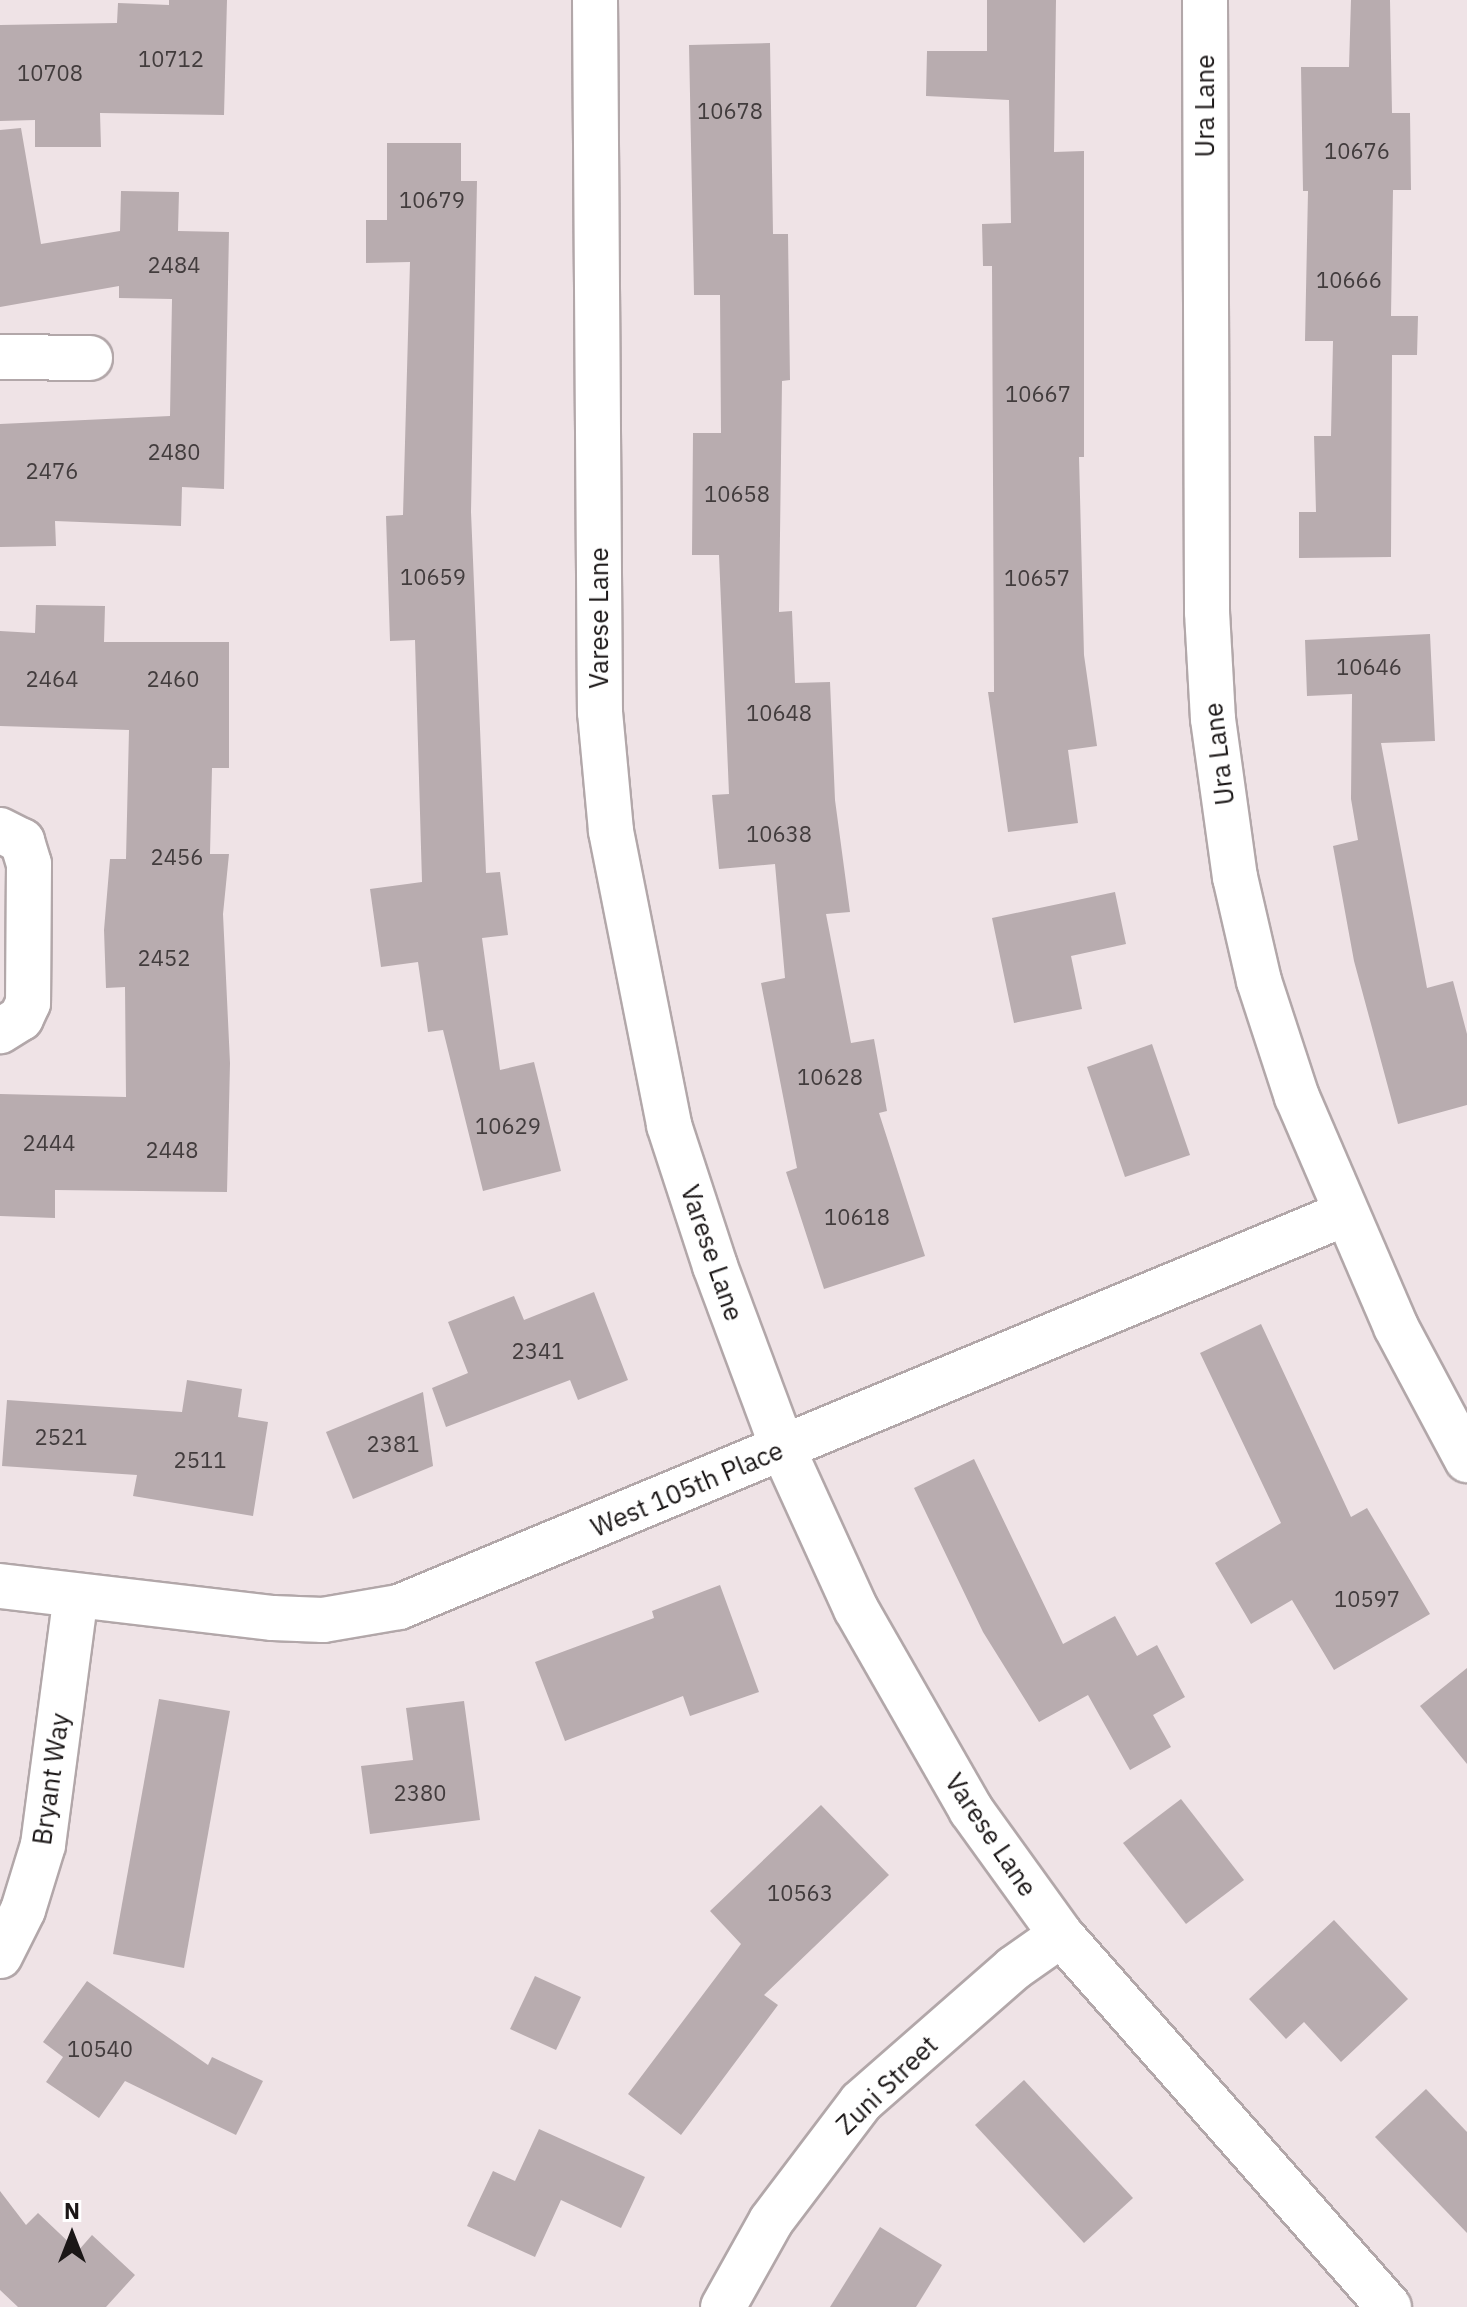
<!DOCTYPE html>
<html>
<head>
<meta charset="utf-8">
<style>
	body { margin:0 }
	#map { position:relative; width:1467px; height:2307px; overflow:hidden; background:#efe3e6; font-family:"IBM Plex Sans",sans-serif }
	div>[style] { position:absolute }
	.building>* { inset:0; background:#b8acaf }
	.roads { filter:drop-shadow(2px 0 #b2a7a9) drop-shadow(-2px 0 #b2a7a9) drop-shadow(0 2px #b2a7a9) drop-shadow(0 -2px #b2a7a9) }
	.minor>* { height:44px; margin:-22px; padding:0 22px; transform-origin:22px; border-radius:22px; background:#fff }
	span { translate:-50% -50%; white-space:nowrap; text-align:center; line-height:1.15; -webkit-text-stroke:7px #fff; paint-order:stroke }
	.number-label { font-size:22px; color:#423c3d }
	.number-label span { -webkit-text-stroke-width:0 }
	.street-label { font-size:26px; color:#1b1717 }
	.north { position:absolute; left:32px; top:2195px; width:80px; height:80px; -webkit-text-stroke:6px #fff; paint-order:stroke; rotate:0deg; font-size:22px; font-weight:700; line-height:32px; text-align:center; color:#1b1717 }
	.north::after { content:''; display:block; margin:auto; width:28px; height:36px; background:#1b1717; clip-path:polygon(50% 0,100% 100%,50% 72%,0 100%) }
</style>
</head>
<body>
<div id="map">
	<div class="building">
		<div style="clip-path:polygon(169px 0,227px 0,224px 115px,100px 113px,101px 147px,35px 147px,35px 120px,0 121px,0 25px,117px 23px,118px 3px,169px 5px)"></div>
		<div style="clip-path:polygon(987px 0,1056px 0,1054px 152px,1084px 151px,1084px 457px,1079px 457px,1084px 655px,1097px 746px,1068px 750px,1078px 823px,1008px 832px,988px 692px,994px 692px,992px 266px,983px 266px,982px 224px,1011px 223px,1009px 100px,926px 96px,927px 51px,987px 51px)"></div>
		<div style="clip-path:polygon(1351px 0,1390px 0,1392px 113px,1410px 113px,1411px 190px,1393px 190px,1391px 316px,1418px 316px,1417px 355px,1392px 355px,1391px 557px,1299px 558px,1299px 512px,1316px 512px,1314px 436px,1331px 436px,1333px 341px,1305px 341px,1308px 191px,1303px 191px,1301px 67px,1349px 67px)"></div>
		<div style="clip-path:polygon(770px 43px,773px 234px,788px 234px,790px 380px,782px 381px,779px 612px,792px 611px,795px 683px,830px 682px,835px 800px,850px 912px,826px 914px,851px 1043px,874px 1039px,887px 1111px,879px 1113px,925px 1256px,824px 1289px,786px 1172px,797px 1168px,761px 983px,785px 978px,775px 864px,719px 869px,712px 795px,729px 794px,719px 555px,692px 555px,693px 433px,721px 433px,720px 295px,694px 295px,689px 45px)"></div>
		<div style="clip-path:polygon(21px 128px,41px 244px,120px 231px,121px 191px,179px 192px,178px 231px,229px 232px,224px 489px,182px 487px,181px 526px,55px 521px,56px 546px,0 547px,0 424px,170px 416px,172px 299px,119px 298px,119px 286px,0 307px,0 130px)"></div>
		<div style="clip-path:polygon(387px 143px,461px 143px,461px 181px,477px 181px,471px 512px,486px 873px,500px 872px,508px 935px,482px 938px,500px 1070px,534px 1062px,561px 1171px,483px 1191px,443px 1030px,428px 1032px,418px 962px,381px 967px,370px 889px,422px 882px,415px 640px,390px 641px,386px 516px,403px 515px,410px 262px,366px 263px,366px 220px,387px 220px)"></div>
		<div style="clip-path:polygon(36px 605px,105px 606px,104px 642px,229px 642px,229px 768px,212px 768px,210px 854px,229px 854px,223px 914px,230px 1063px,227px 1192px,55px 1190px,55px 1218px,0 1216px,0 1094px,126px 1097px,125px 987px,106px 988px,104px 930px,110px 859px,126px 859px,129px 730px,0 726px,0 631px,35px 633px)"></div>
		<div style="clip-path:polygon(1430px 634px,1435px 741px,1381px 743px,1427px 988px,1453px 981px,1467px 1034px,1467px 1105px,1398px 1124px,1354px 961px,1333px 846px,1358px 840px,1351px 799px,1352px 694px,1307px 696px,1305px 640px)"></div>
		<div style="clip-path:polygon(1115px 892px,1126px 944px,1071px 956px,1082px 1009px,1014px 1023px,992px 918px)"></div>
		<div style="clip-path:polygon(1152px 1044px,1190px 1155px,1125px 1177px,1087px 1067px)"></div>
		<div style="clip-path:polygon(594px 1292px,628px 1380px,578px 1400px,570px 1380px,446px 1427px,432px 1388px,468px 1373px,448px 1322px,514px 1296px,524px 1320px)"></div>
		<div style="clip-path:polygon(1261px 1324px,1351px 1517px,1367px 1508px,1430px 1614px,1334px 1670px,1292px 1600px,1251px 1624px,1215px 1563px,1281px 1523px,1200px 1353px)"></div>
		<div style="clip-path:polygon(187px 1380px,242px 1389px,238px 1417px,268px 1422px,253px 1516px,133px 1496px,137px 1475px,2px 1466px,7px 1400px,182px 1412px)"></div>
		<div style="clip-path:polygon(423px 1392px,433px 1466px,353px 1499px,326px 1432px)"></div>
		<div style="clip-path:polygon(974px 1459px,1063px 1644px,1115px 1616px,1137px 1656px,1157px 1645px,1185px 1697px,1153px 1715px,1171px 1747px,1130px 1770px,1088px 1695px,1039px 1722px,983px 1632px,914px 1488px)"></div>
		<div style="clip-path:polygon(720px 1585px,759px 1692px,690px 1716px,683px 1696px,565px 1741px,535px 1662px,654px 1618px,652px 1611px)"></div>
		<div style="clip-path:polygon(1467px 1668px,1467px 1764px,1420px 1706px)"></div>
		<div style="clip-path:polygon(159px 1699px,230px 1711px,184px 1968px,113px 1954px)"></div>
		<div style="clip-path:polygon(464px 1701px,480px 1820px,370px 1834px,361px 1766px,413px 1760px,406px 1708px)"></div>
		<div style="clip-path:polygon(1181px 1799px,1244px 1880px,1186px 1924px,1123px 1843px)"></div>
		<div style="clip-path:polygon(821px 1805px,889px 1875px,764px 1995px,778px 2005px,681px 2135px,628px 2094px,741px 1944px,710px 1911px)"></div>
		<div style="clip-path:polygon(1334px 1920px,1408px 1999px,1341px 2062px,1304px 2022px,1286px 2039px,1249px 1999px)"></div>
		<div style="clip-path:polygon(535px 1976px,581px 1997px,556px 2050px,510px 2029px)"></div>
		<div style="clip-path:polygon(87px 1981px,208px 2065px,212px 2057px,263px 2081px,236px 2135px,125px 2081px,99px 2118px,46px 2082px,63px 2057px,43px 2042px)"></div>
		<div style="clip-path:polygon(1024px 2080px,1133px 2198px,1084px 2243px,975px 2125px)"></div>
		<div style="clip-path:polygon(1426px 2089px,1467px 2132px,1467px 2233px,1375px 2137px)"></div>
		<div style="clip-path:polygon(539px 2129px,645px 2177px,621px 2228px,561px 2200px,535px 2257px,467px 2226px,493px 2171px,515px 2181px)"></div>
		<div style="clip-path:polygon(0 2191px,26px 2225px,38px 2213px,78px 2251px,92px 2235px,135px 2275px,106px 2307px,18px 2307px,0 2290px)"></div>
		<div style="clip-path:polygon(880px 2227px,942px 2265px,916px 2307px,830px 2307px)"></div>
	</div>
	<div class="roads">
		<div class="minor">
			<div style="left:595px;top:0;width:712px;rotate:89.6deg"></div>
			<div style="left:600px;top:712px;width:120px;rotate:84.7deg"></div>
			<div style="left:611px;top:831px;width:300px;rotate:78.8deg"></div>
			<div style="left:669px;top:1125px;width:148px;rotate:71.9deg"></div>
			<div style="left:715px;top:1266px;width:195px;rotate:69.6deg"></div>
			<div style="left:783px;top:1449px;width:176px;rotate:65.5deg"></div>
			<div style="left:856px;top:1609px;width:232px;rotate:60.2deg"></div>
			<div style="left:971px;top:1810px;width:154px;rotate:54.2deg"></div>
			<div style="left:1061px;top:1935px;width:496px;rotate:48.6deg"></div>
			<div style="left:1205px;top:0;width:612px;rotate:89.81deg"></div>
			<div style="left:1207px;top:612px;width:107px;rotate:86.8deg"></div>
			<div style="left:1213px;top:719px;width:160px;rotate:82.1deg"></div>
			<div style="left:1235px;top:877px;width:107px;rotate:77deg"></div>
			<div style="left:1259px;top:981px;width:122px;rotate:71.9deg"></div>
			<div style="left:1297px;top:1097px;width:250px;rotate:66.7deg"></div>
			<div style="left:1396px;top:1327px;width:151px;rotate:61.9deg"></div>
			<div style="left:0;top:357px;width:90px;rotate:0.6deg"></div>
			<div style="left:0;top:830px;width:25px;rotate:27deg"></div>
			<div style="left:22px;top:841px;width:24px;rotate:73deg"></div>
			<div style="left:29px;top:864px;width:139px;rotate:90.4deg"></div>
			<div style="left:28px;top:1003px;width:17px;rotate:115deg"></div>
			<div style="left:21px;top:1018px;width:25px;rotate:148deg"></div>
			<div style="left:0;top:1586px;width:275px;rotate:6.7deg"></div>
			<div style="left:273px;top:1618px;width:50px;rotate:2.3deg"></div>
			<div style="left:323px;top:1620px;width:77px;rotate:-9.7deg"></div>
			<div style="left:399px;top:1607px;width:1023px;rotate:-22.58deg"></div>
			<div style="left:0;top:1956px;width:51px;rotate:-63.4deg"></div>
			<div style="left:23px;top:1910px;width:68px;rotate:-72.9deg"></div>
			<div style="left:43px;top:1845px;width:251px;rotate:-82.5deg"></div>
			<div style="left:723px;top:2307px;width:98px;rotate:-60.8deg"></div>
			<div style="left:771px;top:2221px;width:149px;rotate:-52.9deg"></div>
			<div style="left:861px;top:2102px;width:203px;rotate:-41.2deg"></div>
			<div style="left:1014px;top:1968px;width:57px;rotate:-35.1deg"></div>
		</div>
	</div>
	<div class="number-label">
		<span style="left:171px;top:59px">10712</span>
		<span style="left:50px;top:73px">10708</span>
		<span style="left:730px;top:111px">10678</span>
		<span style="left:1357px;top:151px">10676</span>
		<span style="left:432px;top:200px">10679</span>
		<span style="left:174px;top:265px">2484</span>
		<span style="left:1349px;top:280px">10666</span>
		<span style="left:1038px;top:394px">10667</span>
		<span style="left:174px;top:452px">2480</span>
		<span style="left:52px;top:471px">2476</span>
		<span style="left:737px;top:494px">10658</span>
		<span style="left:433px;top:577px">10659</span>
		<span style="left:1037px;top:578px">10657</span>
		<span style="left:1369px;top:667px">10646</span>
		<span style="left:52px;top:679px">2464</span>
		<span style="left:173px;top:679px">2460</span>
		<span style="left:779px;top:713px">10648</span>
		<span style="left:779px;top:834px">10638</span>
		<span style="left:177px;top:857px">2456</span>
		<span style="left:164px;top:958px">2452</span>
		<span style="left:830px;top:1077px">10628</span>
		<span style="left:508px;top:1126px">10629</span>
		<span style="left:49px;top:1143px">2444</span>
		<span style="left:172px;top:1150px">2448</span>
		<span style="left:857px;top:1217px">10618</span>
		<span style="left:538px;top:1351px">2341</span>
		<span style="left:61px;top:1437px">2521</span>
		<span style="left:393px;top:1444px">2381</span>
		<span style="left:200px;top:1460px">2511</span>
		<span style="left:1367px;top:1599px">10597</span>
		<span style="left:420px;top:1793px">2380</span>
		<span style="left:800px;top:1893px">10563</span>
		<span style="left:100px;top:2049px">10540</span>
	</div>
	<div class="street-label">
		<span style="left:1205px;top:106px;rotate:-90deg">Ura Lane</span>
		<span style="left:599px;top:618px;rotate:-90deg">Varese Lane</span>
		<span style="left:1219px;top:754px;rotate:-97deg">Ura Lane</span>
		<span style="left:712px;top:1253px;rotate:71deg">Varese Lane</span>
		<span style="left:687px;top:1489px;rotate:-23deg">West 105th Place</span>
		<span style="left:51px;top:1779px;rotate:-82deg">Bryant Way</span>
		<span style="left:991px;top:1835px;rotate:56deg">Varese Lane</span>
		<span style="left:887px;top:2085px;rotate:-44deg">Zuni Street</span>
	</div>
	<div class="north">N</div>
</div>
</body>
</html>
